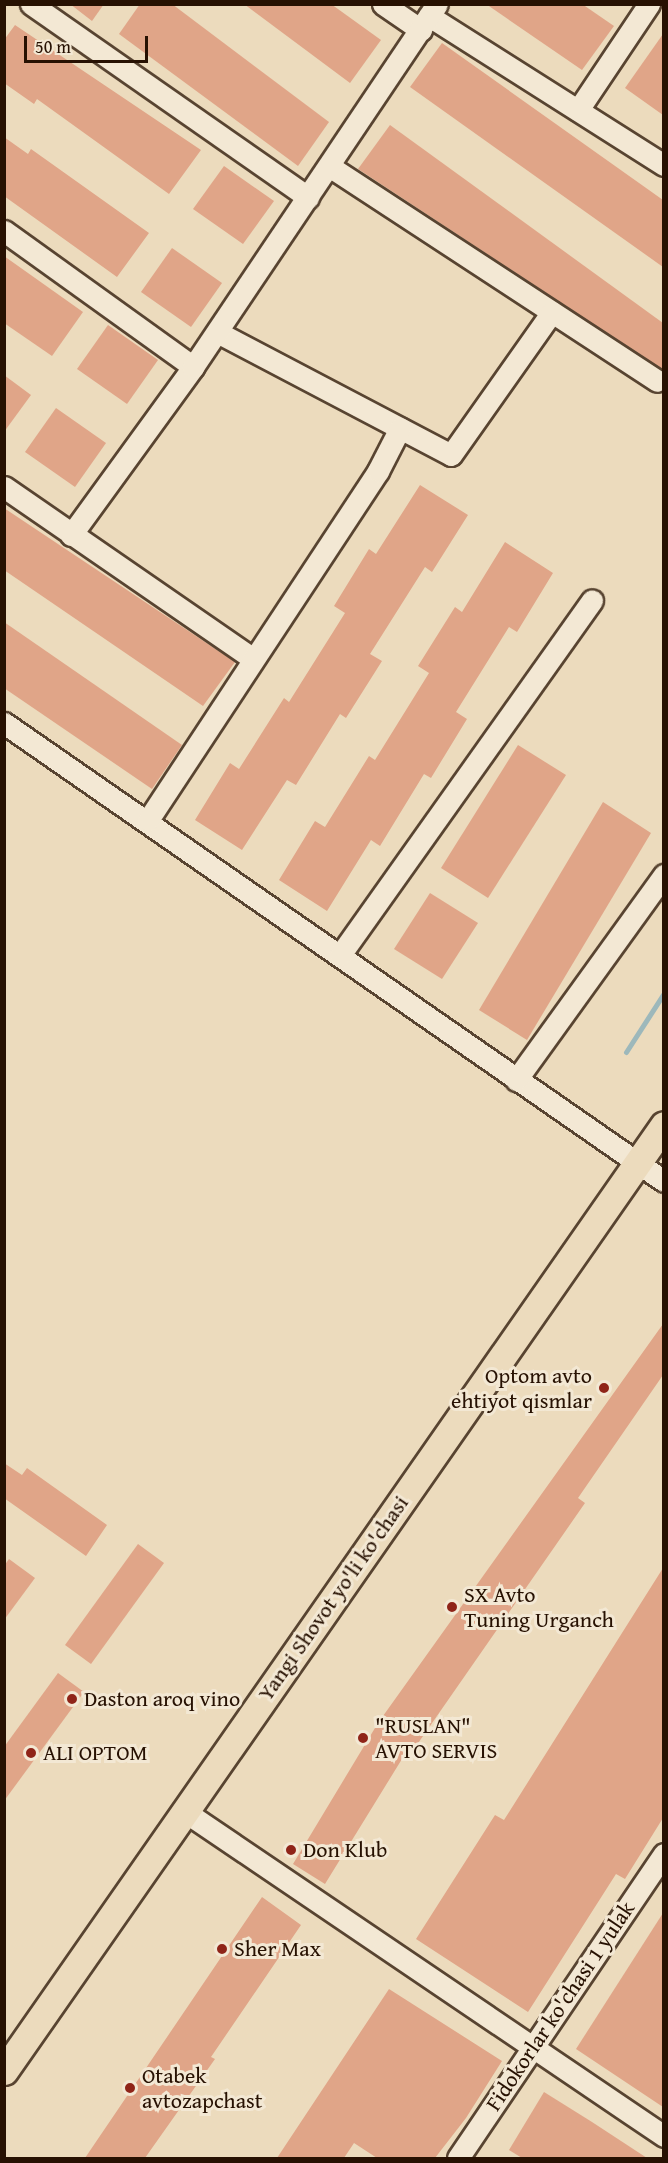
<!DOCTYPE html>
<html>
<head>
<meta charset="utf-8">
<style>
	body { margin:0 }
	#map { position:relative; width:668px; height:2163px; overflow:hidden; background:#ecdbbd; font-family:"Gentium Book Plus",serif }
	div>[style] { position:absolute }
	.stream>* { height:5px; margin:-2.5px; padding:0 2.5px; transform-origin:2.5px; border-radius:2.5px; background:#9db8bb }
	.building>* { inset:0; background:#e0a588 }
	.roads { filter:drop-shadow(2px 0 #584431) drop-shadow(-2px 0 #584431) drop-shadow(0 2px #584431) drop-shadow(0 -2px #584431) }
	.minor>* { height:21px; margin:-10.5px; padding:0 10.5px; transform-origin:10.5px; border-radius:10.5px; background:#f3e8d4 }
	.major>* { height:27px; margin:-13.5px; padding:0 13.5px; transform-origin:13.5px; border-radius:13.5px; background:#ecdbbd }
	.dots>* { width:16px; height:16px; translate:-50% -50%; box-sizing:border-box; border:3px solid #f3e8d4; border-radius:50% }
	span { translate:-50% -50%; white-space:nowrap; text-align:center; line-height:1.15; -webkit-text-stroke:6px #f3e8d4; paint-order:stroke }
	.poi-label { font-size:22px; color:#271102 }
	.right { translate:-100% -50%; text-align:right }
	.left { translate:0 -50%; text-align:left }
	.street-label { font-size:22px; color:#271102 }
	.frame { position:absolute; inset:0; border:6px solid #271102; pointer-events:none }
	.scale { position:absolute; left:24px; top:36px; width:124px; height:27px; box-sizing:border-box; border:3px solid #271102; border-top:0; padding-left:8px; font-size:18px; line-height:21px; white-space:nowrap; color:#271102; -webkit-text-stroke:4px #f3e8d4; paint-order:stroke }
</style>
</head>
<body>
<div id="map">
	<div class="stream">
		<div style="left:626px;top:1052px;width:70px;rotate:-57.2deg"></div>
	</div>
	<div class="building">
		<div style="clip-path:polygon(70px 4px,104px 4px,92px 21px)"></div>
		<div style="clip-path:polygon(140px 4px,172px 4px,329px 122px,298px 166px,119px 34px)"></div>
		<div style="clip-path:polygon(244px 4px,331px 4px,381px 40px,350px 83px)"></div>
		<div style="clip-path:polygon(486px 4px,582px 4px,614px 26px,582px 70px)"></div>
		<div style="clip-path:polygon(15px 25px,201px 150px,169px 194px,37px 99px,34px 104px,4px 83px,4px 40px)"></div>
		<div style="clip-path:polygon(663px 34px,663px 115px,625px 88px)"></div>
		<div style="clip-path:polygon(442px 43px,663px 200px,663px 267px,410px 87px)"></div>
		<div style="clip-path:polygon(390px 125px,663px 323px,663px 370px,358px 169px)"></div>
		<div style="clip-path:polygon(4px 137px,28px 154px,31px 149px,149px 233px,117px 277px,4px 196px)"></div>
		<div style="clip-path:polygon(224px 166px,274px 201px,243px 244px,193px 209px)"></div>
		<div style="clip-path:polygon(172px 248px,222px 283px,191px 327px,141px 292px)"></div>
		<div style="clip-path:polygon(4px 256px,83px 312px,52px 356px,4px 323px)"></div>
		<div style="clip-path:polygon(108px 325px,158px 360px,127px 404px,77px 369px)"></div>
		<div style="clip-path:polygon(4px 375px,31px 395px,4px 432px)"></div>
		<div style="clip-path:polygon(56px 408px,106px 443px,75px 487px,25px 452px)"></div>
		<div style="clip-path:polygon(420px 485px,468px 515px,432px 572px,425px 567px,370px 654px,382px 661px,346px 718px,340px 714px,296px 785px,287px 780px,242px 850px,195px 820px,230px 763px,239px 769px,284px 698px,289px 702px,345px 613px,334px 606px,369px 549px,376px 554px)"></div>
		<div style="clip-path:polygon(4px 508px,235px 662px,203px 706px,4px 570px)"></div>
		<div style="clip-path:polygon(505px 542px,553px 573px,517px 632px,509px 627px,456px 712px,467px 719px,431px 778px,424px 774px,380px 846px,371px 840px,327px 911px,279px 880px,315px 821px,325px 827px,369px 756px,375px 760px,429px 673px,418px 666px,455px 607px,462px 612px)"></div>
		<div style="clip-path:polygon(4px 622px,182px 745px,152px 789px,4px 688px)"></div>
		<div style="clip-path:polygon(518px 745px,566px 775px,488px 898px,441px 868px)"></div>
		<div style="clip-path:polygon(603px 802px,651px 833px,527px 1040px,479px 1010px)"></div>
		<div style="clip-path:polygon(430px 893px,478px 923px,442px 979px,394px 949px)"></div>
		<div style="clip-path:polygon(663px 1324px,663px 1375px,578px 1498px,585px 1503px,414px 1749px,410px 1746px,325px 1884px,293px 1864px,378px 1723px)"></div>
		<div style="clip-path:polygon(4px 1463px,22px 1475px,27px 1468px,107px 1525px,86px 1556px,4px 1498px)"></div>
		<div style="clip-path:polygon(138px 1544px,164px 1563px,91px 1664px,65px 1645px)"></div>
		<div style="clip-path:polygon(9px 1559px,35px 1578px,4px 1620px,4px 1566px)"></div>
		<div style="clip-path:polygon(663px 1568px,663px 1818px,625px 1879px,616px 1874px,528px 2012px,416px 1939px,495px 1815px,504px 1820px)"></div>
		<div style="clip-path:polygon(58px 1673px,84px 1692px,4px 1801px,4px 1747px)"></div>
		<div style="clip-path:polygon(262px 1897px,301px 1925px,211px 2057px,215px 2059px,145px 2158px,85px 2158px)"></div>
		<div style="clip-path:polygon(663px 1913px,663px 2107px,576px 2049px)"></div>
		<div style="clip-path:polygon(389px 1989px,502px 2061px,466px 2118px,435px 2158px,377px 2158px,354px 2143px,344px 2158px,277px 2158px)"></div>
		<div style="clip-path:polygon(544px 2092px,592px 2122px,647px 2158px,522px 2158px,509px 2150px)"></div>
	</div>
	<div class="roads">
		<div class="minor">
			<div style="left:31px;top:4px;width:338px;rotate:34.9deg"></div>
			<div style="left:383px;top:4px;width:46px;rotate:34.4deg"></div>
			<div style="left:429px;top:16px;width:278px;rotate:32.4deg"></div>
			<div style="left:578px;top:110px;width:128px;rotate:-56.2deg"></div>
			<div style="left:329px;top:166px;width:392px;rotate:33.2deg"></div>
			<div style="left:4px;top:231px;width:233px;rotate:35.7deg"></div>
			<div style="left:217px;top:332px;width:264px;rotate:27.7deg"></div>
			<div style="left:451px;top:455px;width:175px;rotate:-54.8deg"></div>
			<div style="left:4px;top:487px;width:301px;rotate:34.6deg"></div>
			<div style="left:71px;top:535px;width:208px;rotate:-54deg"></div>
			<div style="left:193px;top:367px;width:437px;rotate:-56.1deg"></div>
			<div style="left:4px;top:723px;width:803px;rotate:34.76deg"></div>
			<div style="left:148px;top:820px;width:418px;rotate:-56.6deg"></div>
			<div style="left:378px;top:471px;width:48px;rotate:-62.9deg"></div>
			<div style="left:340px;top:955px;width:435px;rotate:-54.6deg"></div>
			<div style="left:516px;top:1080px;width:253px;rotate:-54.2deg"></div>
			<div style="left:184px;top:1811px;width:580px;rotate:34.1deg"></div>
			<div style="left:458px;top:2158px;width:367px;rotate:-55.9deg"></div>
		</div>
		<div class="major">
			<div style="left:4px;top:2071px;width:1153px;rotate:-55.1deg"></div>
		</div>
	</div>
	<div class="dots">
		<div style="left:604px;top:1388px;background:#8f2418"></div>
		<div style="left:452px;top:1607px;background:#8f2418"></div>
		<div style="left:72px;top:1699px;background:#8f2418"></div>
		<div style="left:363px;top:1738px;background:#8f2418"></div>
		<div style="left:31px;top:1753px;background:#8f2418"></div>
		<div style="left:291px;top:1850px;background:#8f2418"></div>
		<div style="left:222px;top:1949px;background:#8f2418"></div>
		<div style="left:130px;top:2088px;background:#8f2418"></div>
	</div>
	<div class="poi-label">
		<span class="right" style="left:592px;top:1388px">Optom avto<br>ehtiyot qismlar</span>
		<span class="left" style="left:464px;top:1607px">SX Avto<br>Tuning Urganch</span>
		<span class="left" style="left:84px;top:1699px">Daston aroq vino</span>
		<span class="left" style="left:375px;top:1738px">"RUSLAN"<br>AVTO SERVIS</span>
		<span class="left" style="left:43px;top:1753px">ALI OPTOM</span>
		<span class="left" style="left:303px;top:1850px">Don Klub</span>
		<span class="left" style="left:234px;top:1949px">Sher Max</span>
		<span class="left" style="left:142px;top:2088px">Otabek<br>avtozapchast</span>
	</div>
	<div class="street-label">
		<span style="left:333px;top:1598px;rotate:-55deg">Yangi Shovot yo'li ko'chasi</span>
		<span style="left:560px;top:2006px;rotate:-56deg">Fidokorlar ko'chasi 1 yulak</span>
	</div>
	<div class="frame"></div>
	<div class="scale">50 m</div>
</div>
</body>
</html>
